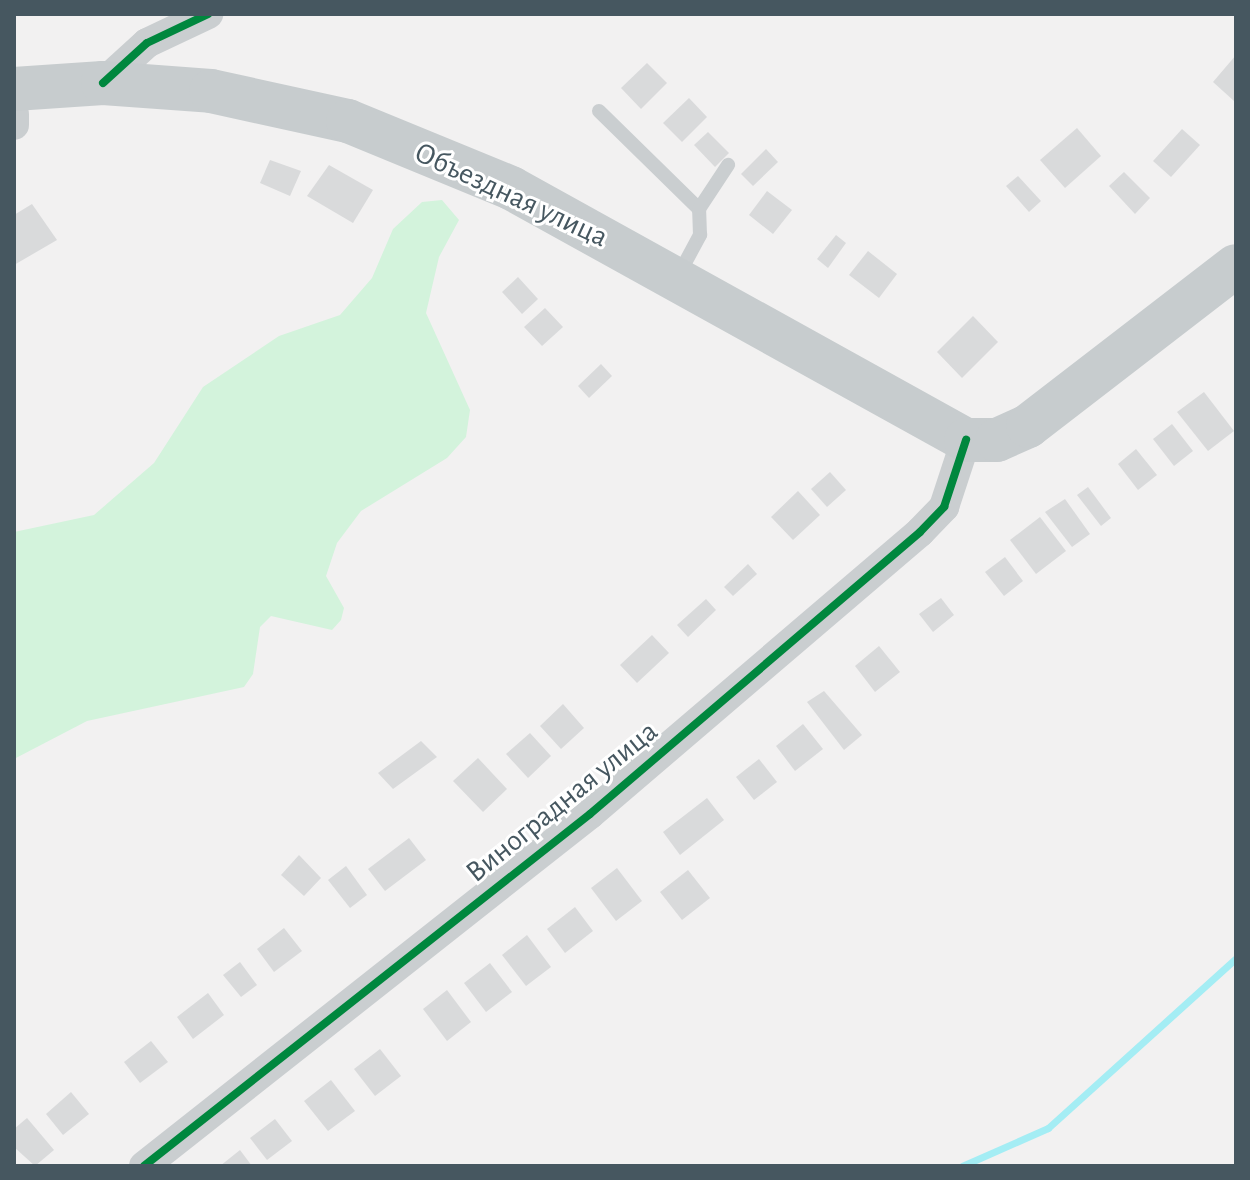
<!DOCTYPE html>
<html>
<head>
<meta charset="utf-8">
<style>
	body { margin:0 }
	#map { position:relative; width:1250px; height:1180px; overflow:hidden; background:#f2f1f1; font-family:"Alegreya Sans",sans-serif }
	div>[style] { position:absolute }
	.green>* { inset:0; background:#d3f3dc }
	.stream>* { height:7px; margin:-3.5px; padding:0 3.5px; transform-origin:3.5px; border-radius:3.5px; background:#a4edf4 }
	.building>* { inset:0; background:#d9dadb }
	.service>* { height:14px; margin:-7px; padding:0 7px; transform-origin:7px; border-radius:7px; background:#caced0 }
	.minor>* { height:30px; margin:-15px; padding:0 15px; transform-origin:15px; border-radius:15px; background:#caced0 }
	.primary>* { height:44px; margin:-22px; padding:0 22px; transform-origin:22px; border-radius:22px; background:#c7ccce }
	.cycleway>* { height:8px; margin:-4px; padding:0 4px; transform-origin:4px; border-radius:4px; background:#00873e }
	span { translate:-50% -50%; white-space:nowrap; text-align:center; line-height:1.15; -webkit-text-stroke:6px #fff; paint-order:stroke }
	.street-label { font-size:30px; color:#465760 }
	.frame { position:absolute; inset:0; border:16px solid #465760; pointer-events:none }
</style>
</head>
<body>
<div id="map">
	<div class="green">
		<div style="clip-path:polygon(442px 200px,459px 220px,439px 257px,426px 313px,470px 410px,466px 437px,447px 458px,361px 511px,337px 543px,326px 576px,344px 608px,341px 620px,332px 630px,271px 616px,260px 627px,253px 674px,244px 687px,87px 721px,14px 759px,14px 532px,94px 515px,154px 463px,203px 387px,279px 336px,340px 315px,372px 278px,393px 229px,422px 202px)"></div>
	</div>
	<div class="stream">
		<div style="left:962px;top:1166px;width:94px;rotate:-23.8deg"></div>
		<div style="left:1048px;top:1128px;width:253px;rotate:-42.1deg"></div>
	</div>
	<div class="building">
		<div style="clip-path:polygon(1236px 55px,1236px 99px,1234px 101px,1213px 82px)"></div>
		<div style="clip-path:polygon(647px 63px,667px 83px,641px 109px,621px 88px)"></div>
		<div style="clip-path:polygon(689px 98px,707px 117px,682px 142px,663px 123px)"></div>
		<div style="clip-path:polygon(1077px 128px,1101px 156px,1065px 188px,1040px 160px)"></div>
		<div style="clip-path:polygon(1182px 129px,1200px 145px,1171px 177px,1153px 161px)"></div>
		<div style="clip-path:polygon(708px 132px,729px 153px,715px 167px,694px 145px)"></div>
		<div style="clip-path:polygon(766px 149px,778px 162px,753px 186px,741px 174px)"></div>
		<div style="clip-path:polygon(270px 160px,301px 171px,290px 196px,260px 183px)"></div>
		<div style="clip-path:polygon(329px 165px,373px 190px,353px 223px,307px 196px)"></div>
		<div style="clip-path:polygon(1124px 172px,1150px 198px,1135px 214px,1109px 186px)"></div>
		<div style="clip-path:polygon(1018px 176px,1041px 201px,1029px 212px,1006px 186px)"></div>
		<div style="clip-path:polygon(767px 191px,792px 210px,773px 234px,749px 215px)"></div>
		<div style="clip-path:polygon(32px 204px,57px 240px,14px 265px,14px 215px)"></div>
		<div style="clip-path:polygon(836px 235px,846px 243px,828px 268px,817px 259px)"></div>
		<div style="clip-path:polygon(868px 251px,897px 274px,879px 298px,849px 275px)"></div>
		<div style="clip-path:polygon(518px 277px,538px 299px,522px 314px,502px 292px)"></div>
		<div style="clip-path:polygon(545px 308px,563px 327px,542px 346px,524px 327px)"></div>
		<div style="clip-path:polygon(973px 316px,998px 342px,962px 378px,937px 352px)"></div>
		<div style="clip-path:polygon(601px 364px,612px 376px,589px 398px,578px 386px)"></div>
		<div style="clip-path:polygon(1204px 392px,1234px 431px,1208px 451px,1177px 412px)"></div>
		<div style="clip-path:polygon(1172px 424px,1193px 451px,1174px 466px,1153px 439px)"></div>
		<div style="clip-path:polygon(1136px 449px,1157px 475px,1138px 490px,1118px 464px)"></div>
		<div style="clip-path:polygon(830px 472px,846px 490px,827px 507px,811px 489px)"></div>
		<div style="clip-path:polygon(1088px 487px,1111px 518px,1101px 526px,1077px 495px)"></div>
		<div style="clip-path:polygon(798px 491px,820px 515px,793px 540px,771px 517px)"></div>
		<div style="clip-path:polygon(1065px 499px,1090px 534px,1072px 547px,1045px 512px)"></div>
		<div style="clip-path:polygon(1040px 517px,1066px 551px,1036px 574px,1010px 540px)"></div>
		<div style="clip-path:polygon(1005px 557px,1023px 581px,1004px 596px,985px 572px)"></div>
		<div style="clip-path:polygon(748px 564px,757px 574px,733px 596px,724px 587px)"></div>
		<div style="clip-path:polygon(941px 598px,954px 615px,933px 632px,919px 614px)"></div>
		<div style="clip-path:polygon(706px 599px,716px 610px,688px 637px,677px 625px)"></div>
		<div style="clip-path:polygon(652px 635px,669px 653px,637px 683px,620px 665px)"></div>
		<div style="clip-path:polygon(879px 646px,900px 672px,875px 692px,855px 666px)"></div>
		<div style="clip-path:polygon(824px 691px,862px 735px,844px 750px,807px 702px)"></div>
		<div style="clip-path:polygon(563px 704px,584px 728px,561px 749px,540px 726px)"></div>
		<div style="clip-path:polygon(803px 724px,823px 749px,795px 771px,776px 746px)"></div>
		<div style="clip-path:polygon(530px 733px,551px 756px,528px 778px,506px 754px)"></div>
		<div style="clip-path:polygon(421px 741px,437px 757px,393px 789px,378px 773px)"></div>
		<div style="clip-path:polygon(478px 758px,507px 789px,483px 812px,453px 781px)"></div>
		<div style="clip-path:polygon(759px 759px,777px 782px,754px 800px,736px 777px)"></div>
		<div style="clip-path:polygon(707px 798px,724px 820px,680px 855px,663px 832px)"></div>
		<div style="clip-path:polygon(409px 838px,426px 860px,385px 891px,368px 869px)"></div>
		<div style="clip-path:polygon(299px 855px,321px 878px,304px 896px,281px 875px)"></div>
		<div style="clip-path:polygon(346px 866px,367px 895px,350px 908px,328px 880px)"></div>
		<div style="clip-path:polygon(617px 868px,642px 901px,616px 921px,591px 888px)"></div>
		<div style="clip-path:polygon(688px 870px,710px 898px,682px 920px,660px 892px)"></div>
		<div style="clip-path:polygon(575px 907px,593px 931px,565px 953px,547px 929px)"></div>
		<div style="clip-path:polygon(284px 928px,302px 951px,274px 972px,257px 949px)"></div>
		<div style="clip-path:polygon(527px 935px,551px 967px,526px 986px,502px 955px)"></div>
		<div style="clip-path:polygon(240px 962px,257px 985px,241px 997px,223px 975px)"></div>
		<div style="clip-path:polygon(490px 963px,512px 992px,486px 1012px,464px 983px)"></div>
		<div style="clip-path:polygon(447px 990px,471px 1022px,447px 1041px,423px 1009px)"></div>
		<div style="clip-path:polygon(208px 993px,224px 1015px,193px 1039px,177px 1017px)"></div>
		<div style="clip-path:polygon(151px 1041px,168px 1062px,140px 1083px,124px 1062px)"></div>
		<div style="clip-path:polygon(380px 1049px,401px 1076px,375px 1096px,354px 1069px)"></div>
		<div style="clip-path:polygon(331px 1080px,355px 1111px,328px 1131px,304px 1101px)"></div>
		<div style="clip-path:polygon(71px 1092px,89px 1114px,63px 1135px,46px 1114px)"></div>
		<div style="clip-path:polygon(27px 1118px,54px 1150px,35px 1166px,14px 1147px,14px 1129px)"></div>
		<div style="clip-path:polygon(275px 1119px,292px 1141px,267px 1160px,250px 1138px)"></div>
		<div style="clip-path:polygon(240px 1150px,252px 1166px,220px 1166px)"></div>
	</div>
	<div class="service">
		<div style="left:599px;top:111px;width:140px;rotate:44.4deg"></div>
		<div style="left:678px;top:276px;width:47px;rotate:-61.8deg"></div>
		<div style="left:700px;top:235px;width:26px;rotate:-92deg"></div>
		<div style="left:699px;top:209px;width:53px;rotate:-56.6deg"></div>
	</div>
	<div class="minor">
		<div style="left:103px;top:83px;width:59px;rotate:-42.3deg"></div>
		<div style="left:147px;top:43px;width:68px;rotate:-25.4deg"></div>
		<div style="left:14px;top:114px;width:11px;rotate:90deg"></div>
		<div style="left:144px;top:1166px;width:568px;rotate:-38.28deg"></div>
		<div style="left:590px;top:814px;width:434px;rotate:-40.5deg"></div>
		<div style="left:920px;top:532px;width:35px;rotate:-46deg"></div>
		<div style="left:944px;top:507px;width:71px;rotate:-71.8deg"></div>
	</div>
	<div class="primary">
		<div style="left:14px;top:89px;width:89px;rotate:-3.9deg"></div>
		<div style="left:103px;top:83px;width:108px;rotate:4.2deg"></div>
		<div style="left:211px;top:91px;width:140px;rotate:12.4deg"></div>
		<div style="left:348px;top:121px;width:176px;rotate:22.3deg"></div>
		<div style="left:511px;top:188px;width:520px;rotate:28.98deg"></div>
		<div style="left:966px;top:440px;width:31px"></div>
		<div style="left:997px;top:440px;width:34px;rotate:-24deg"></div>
		<div style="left:1028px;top:426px;width:262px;rotate:-37.6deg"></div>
	</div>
	<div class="cycleway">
		<div style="left:103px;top:83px;width:59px;rotate:-42.3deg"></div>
		<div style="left:147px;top:43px;width:68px;rotate:-25.4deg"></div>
		<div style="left:144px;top:1166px;width:568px;rotate:-38.28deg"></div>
		<div style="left:590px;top:814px;width:434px;rotate:-40.5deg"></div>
		<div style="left:920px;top:532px;width:35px;rotate:-46deg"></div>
		<div style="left:944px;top:507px;width:71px;rotate:-71.8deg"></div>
	</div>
	<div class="street-label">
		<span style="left:511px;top:195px;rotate:25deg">Объездная улица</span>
		<span style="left:562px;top:802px;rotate:-39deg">Виноградная улица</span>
	</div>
	<div class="frame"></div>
</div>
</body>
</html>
